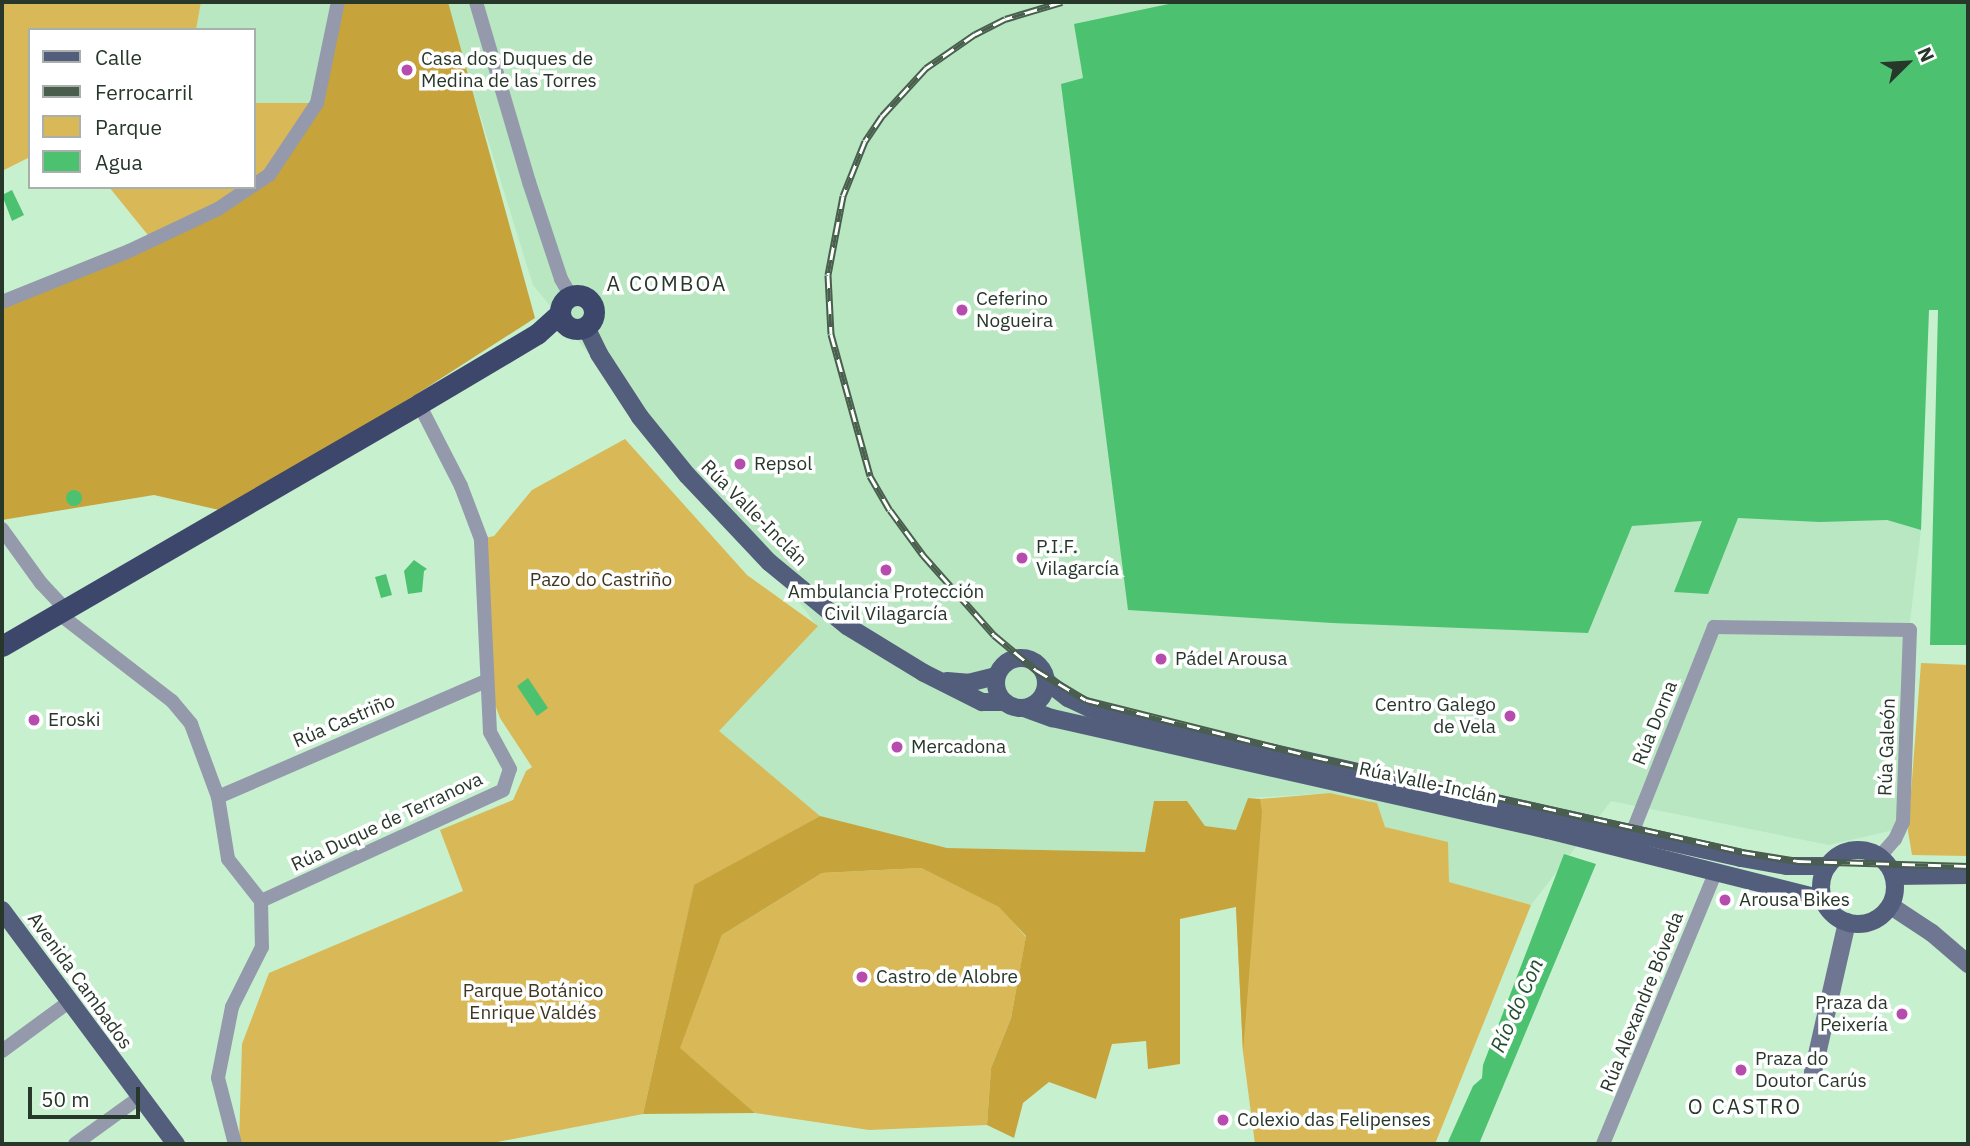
<!DOCTYPE html>
<html>
<head>
<meta charset="utf-8">
<style>
	body { margin:0 }
	#map { position:relative; width:1970px; height:1146px; overflow:hidden; background:#c7f0cf; font-family:"IBM Plex Sans",sans-serif }
	div>[style] { position:absolute }
	.built>* { inset:0; background:#b8e7c1 }
	.green>* { inset:0; background:#d9b857 }
	.forest>* { inset:0; background:#c6a43b }
	.water>* { inset:0; background:#4cc270 }
	.round { border-radius:50% }
	.street>* { height:14px; margin:-7px; padding:0 7px; transform-origin:7px; border-radius:7px; background:#949aac }
	.secondary>* { height:18px; margin:-9px; padding:0 9px; transform-origin:9px; border-radius:9px; background:#6e7691 }
	.primary>* { height:18px; margin:-9px; padding:0 9px; transform-origin:9px; border-radius:9px; background:#535d7c }
	.primary>.ring { margin:-9px; padding:0; box-sizing:content-box; background:none; border:18px solid #535d7c; border-radius:50% }
	.highway>* { height:21px; margin:-10.5px; padding:0 10.5px; transform-origin:10.5px; border-radius:10.5px; background:#3c476b }
	.highway>.ring { margin:-10.5px; padding:0; box-sizing:content-box; background:none; border:21px solid #3c476b; border-radius:50% }
	.rail>* { height:7px; margin-top:-3.5px; transform-origin:0; background:repeating-linear-gradient(90deg,#fff 0 13px,#495e4d 0 26px); box-sizing:border-box; border-block:2px solid #495e4d }
	.dots>* { width:19px; height:19px; translate:-50% -50%; box-sizing:border-box; border:4px solid #fff; border-radius:50% }
	span { translate:-50% -50%; white-space:nowrap; text-align:center; line-height:1.15; -webkit-text-stroke:7px #fff; paint-order:stroke }
	.poi-label { font-size:19px; color:#27372a }
	.left { translate:0 -50%; text-align:left }
	.right { translate:-100% -50%; text-align:right }
	.street-label { font-size:19px; color:#27372a }
	.park-label { font-size:19px; color:#3f3721 }
	.neighbourhood-label { font-size:21px; color:#27372a; letter-spacing:2px }
	.water-label { font-size:21px; color:#214e2d; font-style:italic }
	.frame { position:absolute; inset:0; border:4px solid #27372a; pointer-events:none }
	.legend { position:absolute; left:28px; top:28px; width:228px; height:161px; box-sizing:border-box; background:#fff; border:2px solid #a9afaa; margin:0; padding:9px 12px; list-style:none; font-size:21px; color:#27372a }
	.legend li { display:flex; align-items:center; gap:14px; height:35px }
	.legend b { width:35px; border:2px solid #a9afaa }
	.north { position:absolute; left:1872px; top:28px; width:70px; height:70px; -webkit-text-stroke:5px #fff; paint-order:stroke; rotate:66deg; font-size:19px; font-weight:700; line-height:28px; text-align:center; color:#27372a }
	.north::after { content:''; display:block; margin:auto; width:24px; height:32px; background:#27372a; clip-path:polygon(50% 0,100% 100%,50% 72%,0 100%) }
	.scale { position:absolute; left:28px; top:1087px; width:112px; height:32px; box-sizing:border-box; border:4px solid #27372a; border-top:0; padding-left:9px; font-size:21px; line-height:24px; white-space:nowrap; color:#27372a; -webkit-text-stroke:5px #fff; paint-order:stroke }
</style>
</head>
<body>
<div id="map">
	<div class="built">
		<div style="clip-path:polygon(201px 2px,339px 2px,317px 103px,254px 103px,254px 30px,196px 30px)"></div>
		<div style="clip-path:polygon(445px 2px,1180px 2px,1632px 526px,1738px 518px,1887px 520px,1921px 530px,1909px 629px,1898px 829px,1829px 845px,1611px 801px,1531px 905px,1449px 882px,1447px 842px,1385px 827px,1370px 801px,1330px 793px,1248px 798px,1237px 830px,1205px 826px,1187px 801px,1146px 852px,947px 848px,820px 816px,718px 731px,817px 626px,769px 562px,648px 427px,533px 285px)"></div>
	</div>
	<div class="green">
		<div style="clip-path:polygon(2px 2px,201px 2px,196px 30px,30px 30px,30px 157px,2px 171px)"></div>
		<div style="clip-path:polygon(254px 103px,317px 103px,254px 185px)"></div>
		<div style="clip-path:polygon(109px 187px,251px 187px,152px 240px)"></div>
		<div style="clip-path:polygon(625px 439px,747px 575px,818px 626px,719px 731px,820px 816px,694px 886px,643px 1114px,487px 1144px,239px 1144px,242px 1044px,269px 973px,463px 891px,440px 830px,513px 800px,526px 771px,532px 767px,500px 718px,486px 681px,481px 539px,494px 536px,532px 490px)"></div>
		<div style="clip-path:polygon(1921px 663px,1968px 665px,1968px 856px,1912px 855px,1908px 831px)"></div>
		<div style="clip-path:polygon(1330px 793px,1377px 803px,1385px 827px,1448px 842px,1449px 882px,1531px 905px,1435px 1144px,1255px 1144px,1243px 1052px,1236px 906px,1260px 799px)"></div>
		<div style="clip-path:polygon(921px 868px,1000px 907px,1026px 937px,1011px 1018px,991px 1068px,987px 1125px,869px 1130px,755px 1113px,679px 1048px,722px 935px,822px 873px)"></div>
	</div>
	<div class="forest">
		<div style="clip-path:polygon(339px 2px,448px 2px,535px 318px,232px 513px,154px 495px,2px 520px,2px 301px,152px 240px,269px 175px,322px 81px)"></div>
		<div style="clip-path:polygon(1248px 798px,1260px 799px,1262px 812px,1243px 1052px,1236px 907px,1180px 919px,1180px 1064px,1148px 1069px,1146px 1041px,1112px 1044px,1096px 1099px,1049px 1082px,1023px 1103px,1014px 1138px,987px 1125px,991px 1068px,1011px 1018px,1026px 936px,999px 907px,921px 868px,822px 873px,722px 935px,680px 1048px,755px 1113px,643px 1114px,694px 885px,820px 816px,947px 848px,1145px 852px,1154px 801px,1187px 801px,1205px 826px,1236px 830px)"></div>
	</div>
	<div class="water">
		<div style="clip-path:polygon(1178px 2px,1968px 2px,1968px 645px,1930px 645px,1938px 310px,1929px 310px,1921px 530px,1887px 520px,1820px 522px,1738px 518px,1708px 594px,1674px 592px,1702px 521px,1632px 526px,1588px 633px,1332px 623px,1128px 610px,1061px 84px,1083px 78px,1074px 24px)"></div>
		<div style="clip-path:polygon(12px 190px,24px 215px,12px 221px,2px 195px)"></div>
		<div class="round" style="left:66px;top:490px;width:16px;height:16px"></div>
		<div style="clip-path:polygon(414px 560px,427px 569px,424px 571px,422px 592px,408px 594px,404px 571px)"></div>
		<div style="clip-path:polygon(386px 574px,392px 595px,381px 598px,375px 577px)"></div>
		<div style="clip-path:polygon(528px 678px,548px 708px,537px 716px,517px 686px)"></div>
		<div style="clip-path:polygon(1564px 854px,1596px 864px,1479px 1144px,1447px 1144px,1473px 1086px,1482px 1078px,1483px 1065px)"></div>
	</div>
	<div class="street">
		<div style="left:476px;top:2px;width:188px;rotate:73.6deg"></div>
		<div style="left:529px;top:182px;width:102px;rotate:71.7deg"></div>
		<div style="left:561px;top:279px;width:20px;rotate:60deg"></div>
		<div style="left:254px;top:185px;width:18px;rotate:-34deg"></div>
		<div style="left:269px;top:175px;width:87px;rotate:-56.3deg"></div>
		<div style="left:317px;top:103px;width:103px;rotate:-78.3deg"></div>
		<div style="left:2px;top:302px;width:137px;rotate:-21.9deg"></div>
		<div style="left:129px;top:251px;width:98px;rotate:-25.3deg"></div>
		<div style="left:218px;top:209px;width:40px;rotate:-34deg"></div>
		<div style="left:2px;top:529px;width:67px;rotate:54.2deg"></div>
		<div style="left:41px;top:583px;width:35px;rotate:47deg"></div>
		<div style="left:58px;top:613px;width:144px;rotate:37.7deg"></div>
		<div style="left:172px;top:701px;width:30px;rotate:50deg"></div>
		<div style="left:191px;top:724px;width:78px;rotate:69.7deg"></div>
		<div style="left:218px;top:797px;width:63px;rotate:80.8deg"></div>
		<div style="left:228px;top:859px;width:53px;rotate:51.8deg"></div>
		<div style="left:261px;top:901px;width:46px;rotate:88.8deg"></div>
		<div style="left:262px;top:947px;width:67px;rotate:116.6deg"></div>
		<div style="left:232px;top:1007px;width:72px;rotate:101.2deg"></div>
		<div style="left:218px;top:1078px;width:68px;rotate:75.6deg"></div>
		<div style="left:218px;top:797px;width:292px;rotate:-23.4deg"></div>
		<div style="left:1632px;top:833px;width:222px;rotate:-68.3deg"></div>
		<div style="left:1714px;top:627px;width:196px;rotate:0.9deg"></div>
		<div style="left:1910px;top:630px;width:192px;rotate:92.1deg"></div>
		<div style="left:1903px;top:822px;width:19px;rotate:115deg"></div>
		<div style="left:1895px;top:839px;width:23px;rotate:131deg"></div>
		<div style="left:261px;top:901px;width:266px;rotate:-24.6deg"></div>
		<div style="left:503px;top:790px;width:22px;rotate:-72deg"></div>
		<div style="left:510px;top:769px;width:42px;rotate:-118.4deg"></div>
		<div style="left:490px;top:732px;width:193px;rotate:-92.7deg"></div>
		<div style="left:481px;top:539px;width:57px;rotate:-110.7deg"></div>
		<div style="left:461px;top:486px;width:92px;rotate:-117.1deg"></div>
		<div style="left:2px;top:1051px;width:84px;rotate:-36.3deg"></div>
		<div style="left:75px;top:1144px;width:80px;rotate:-35.9deg"></div>
		<div style="left:1603px;top:1144px;width:292px;rotate:-67.5deg"></div>
	</div>
	<div class="secondary">
		<div style="left:1891px;top:906px;width:49px;rotate:33.4deg"></div>
		<div style="left:1932px;top:933px;width:48px;rotate:40.7deg"></div>
		<div style="left:1813px;top:1072px;width:154px;rotate:-77.2deg"></div>
	</div>
	<div class="primary">
		<div style="left:586px;top:327px;width:30px;rotate:64deg"></div>
		<div style="left:599px;top:354px;width:75px;rotate:56.9deg"></div>
		<div style="left:640px;top:417px;width:75px;rotate:51deg"></div>
		<div style="left:687px;top:475px;width:120px;rotate:46.7deg"></div>
		<div style="left:769px;top:562px;width:101px;rotate:39.4deg"></div>
		<div style="left:847px;top:626px;width:90px;rotate:31.4deg"></div>
		<div style="left:924px;top:673px;width:65px;rotate:26.6deg"></div>
		<div style="left:982px;top:702px;width:22px"></div>
		<div class="ring" style="left:996px;top:658px;width:32px;height:32px"></div>
		<div style="left:947px;top:681px;width:21px;rotate:5deg"></div>
		<div style="left:968px;top:683px;width:29px;rotate:-14deg"></div>
		<div style="left:1046px;top:681px;width:28px;rotate:38deg"></div>
		<div style="left:1068px;top:698px;width:23px;rotate:25deg"></div>
		<div style="left:1089px;top:708px;width:57px;rotate:16.2deg"></div>
		<div style="left:1144px;top:724px;width:612px;rotate:12.65deg"></div>
		<div style="left:1741px;top:858px;width:47px;rotate:9.9deg"></div>
		<div style="left:1787px;top:866px;width:41px"></div>
		<div style="left:1024px;top:708px;width:30px;rotate:20deg"></div>
		<div style="left:1052px;top:718px;width:508px;rotate:12.72deg"></div>
		<div style="left:1548px;top:830px;width:284px;rotate:14.1deg"></div>
		<div class="ring" style="left:1821px;top:850px;width:56px;height:56px"></div>
		<div style="left:1894px;top:876px;width:74px;rotate:-0.8deg"></div>
		<div style="left:2px;top:910px;width:292px;rotate:53.4deg"></div>
	</div>
	<div class="highway">
		<div class="ring" style="left:560px;top:295px;width:13px;height:13px"></div>
		<div style="left:2px;top:646px;width:482px;rotate:-30.1deg"></div>
		<div style="left:419px;top:404px;width:137px;rotate:-30.7deg"></div>
		<div style="left:537px;top:334px;width:31px;rotate:-42deg"></div>
	</div>
	<div class="rail">
		<div style="left:1062px;top:2px;width:59px;rotate:163.4deg"></div>
		<div style="left:1005px;top:19px;width:34px;rotate:153deg"></div>
		<div style="left:975px;top:34px;width:60px;rotate:145.2deg"></div>
		<div style="left:926px;top:68px;width:65px;rotate:132.5deg"></div>
		<div style="left:882px;top:116px;width:30px;rotate:124deg"></div>
		<div style="left:865px;top:141px;width:59px;rotate:111.8deg"></div>
		<div style="left:843px;top:196px;width:80px;rotate:100.8deg"></div>
		<div style="left:828px;top:275px;width:59px;rotate:87.1deg"></div>
		<div style="left:831px;top:334px;width:147px;rotate:74.6deg"></div>
		<div style="left:870px;top:476px;width:39px;rotate:60deg"></div>
		<div style="left:890px;top:510px;width:56px;rotate:53.7deg"></div>
		<div style="left:923px;top:555px;width:107px;rotate:48.4deg"></div>
		<div style="left:994px;top:635px;width:55px;rotate:39.8deg"></div>
		<div style="left:1036px;top:670px;width:58px;rotate:31deg"></div>
		<div style="left:1086px;top:700px;width:236px;rotate:14deg"></div>
		<div style="left:1315px;top:757px;width:437px;rotate:12.5deg"></div>
		<div style="left:1742px;top:852px;width:57px;rotate:9.1deg"></div>
		<div style="left:1798px;top:861px;width:170px;rotate:1.7deg"></div>
	</div>
	<div class="dots">
		<div style="left:407px;top:70px;background:#b64cae"></div>
		<div style="left:962px;top:310px;background:#b64cae"></div>
		<div style="left:740px;top:464px;background:#b64cae"></div>
		<div style="left:1022px;top:558px;background:#b64cae"></div>
		<div style="left:886px;top:570px;background:#b64cae"></div>
		<div style="left:1161px;top:659px;background:#b64cae"></div>
		<div style="left:1510px;top:716px;background:#b64cae"></div>
		<div style="left:34px;top:720px;background:#b64cae"></div>
		<div style="left:897px;top:747px;background:#b64cae"></div>
		<div style="left:1725px;top:900px;background:#b64cae"></div>
		<div style="left:862px;top:977px;background:#b64cae"></div>
		<div style="left:1902px;top:1014px;background:#b64cae"></div>
		<div style="left:1741px;top:1070px;background:#b64cae"></div>
		<div style="left:1223px;top:1120px;background:#b64cae"></div>
	</div>
	<div class="poi-label">
		<span class="left" style="left:421px;top:70px">Casa dos Duques de<br>Medina de las Torres</span>
		<span class="left" style="left:976px;top:310px">Ceferino<br>Nogueira</span>
		<span class="left" style="left:754px;top:464px">Repsol</span>
		<span class="left" style="left:1036px;top:558px">P.I.F.<br>Vilagarcía</span>
		<span style="left:886px;top:603px">Ambulancia Protección<br>Civil Vilagarcía</span>
		<span class="left" style="left:1175px;top:659px">Pádel Arousa</span>
		<span class="right" style="left:1496px;top:716px">Centro Galego<br>de Vela</span>
		<span class="left" style="left:48px;top:720px">Eroski</span>
		<span class="left" style="left:911px;top:747px">Mercadona</span>
		<span class="left" style="left:1739px;top:900px">Arousa Bikes</span>
		<span class="left" style="left:876px;top:977px">Castro de Alobre</span>
		<span class="right" style="left:1888px;top:1014px">Praza da<br>Peixería</span>
		<span class="left" style="left:1755px;top:1070px">Praza do<br>Doutor Carús</span>
		<span class="left" style="left:1237px;top:1120px">Colexio das Felipenses</span>
	</div>
	<div class="street-label">
		<span style="left:754px;top:513px;rotate:45deg">Rúa Valle-Inclán</span>
		<span style="left:344px;top:721px;rotate:-23deg">Rúa Castriño</span>
		<span style="left:1655px;top:723px;rotate:-68deg">Rúa Dorna</span>
		<span style="left:1887px;top:747px;rotate:-88deg">Rúa Galeón</span>
		<span style="left:1428px;top:783px;rotate:12deg">Rúa Valle-Inclán</span>
		<span style="left:387px;top:822px;rotate:-25deg">Rúa Duque de Terranova</span>
		<span style="left:80px;top:981px;rotate:54deg">Avenida Cambados</span>
		<span style="left:1642px;top:1002px;rotate:-68deg">Rúa Alexandre Bóveda</span>
	</div>
	<div class="park-label">
		<span style="left:601px;top:580px">Pazo do Castriño</span>
		<span style="left:533px;top:1002px">Parque Botánico<br>Enrique Valdés</span>
	</div>
	<div class="neighbourhood-label">
		<span style="left:667px;top:283px">A COMBOA</span>
		<span style="left:1745px;top:1106px">O CASTRO</span>
	</div>
	<div class="water-label">
		<span style="left:1516px;top:1005px;rotate:-66deg">Río do Con</span>
	</div>
	<div class="frame"></div>
	<ul class="legend">
	<li><b style="height:9px;background:#535d7c"></b>Calle</li>
	<li><b style="height:9px;background:#495e4d"></b>Ferrocarril</li>
	<li><b style="height:19px;background:#d9b857"></b>Parque</li>
	<li><b style="height:19px;background:#4cc270"></b>Agua</li>
	</ul>
	<div class="north">N</div>
	<div class="scale">50 m</div>
</div>
</body>
</html>
